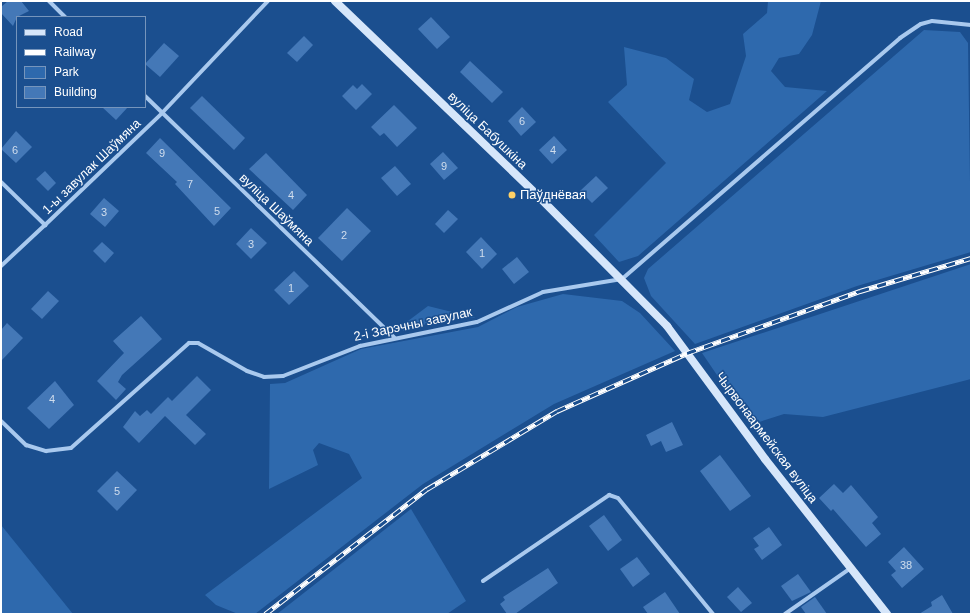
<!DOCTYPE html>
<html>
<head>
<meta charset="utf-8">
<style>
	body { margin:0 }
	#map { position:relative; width:972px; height:615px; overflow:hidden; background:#1b4f8f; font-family:Helvetica,sans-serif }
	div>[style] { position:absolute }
	.green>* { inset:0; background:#2e69ad }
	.building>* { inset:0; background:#4478b7 }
	.street>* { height:4px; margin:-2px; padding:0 2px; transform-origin:2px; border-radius:2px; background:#a9c9ee }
	.secondary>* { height:8px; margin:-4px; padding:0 4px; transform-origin:4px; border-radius:4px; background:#d6e6fa }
	.rail>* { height:4.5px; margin-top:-2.25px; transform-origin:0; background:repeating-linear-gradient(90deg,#1b4f8f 0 9px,#fff 0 18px); box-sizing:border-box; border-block:1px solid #fff }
	.dots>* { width:11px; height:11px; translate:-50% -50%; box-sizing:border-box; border:2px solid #1b4f8f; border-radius:50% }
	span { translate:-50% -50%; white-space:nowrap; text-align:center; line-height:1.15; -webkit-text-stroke:3px #1b4f8f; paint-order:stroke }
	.number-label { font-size:11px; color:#d0dded }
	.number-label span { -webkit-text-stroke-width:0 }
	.street-label { font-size:13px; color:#fff }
	.poi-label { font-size:13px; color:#fff }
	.left { translate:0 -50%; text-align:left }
	.frame { position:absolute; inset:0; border:2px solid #fff; pointer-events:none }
	.legend { position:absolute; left:16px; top:16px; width:130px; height:92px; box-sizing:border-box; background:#1b4f8f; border:1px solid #7695bc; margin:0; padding:5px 7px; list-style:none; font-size:12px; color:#fff }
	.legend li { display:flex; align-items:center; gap:8px; height:20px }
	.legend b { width:20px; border:1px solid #7695bc }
</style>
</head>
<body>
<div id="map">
	<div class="green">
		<div style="clip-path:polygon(768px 1px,821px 1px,812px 35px,799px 54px,779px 58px,771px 71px,785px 87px,827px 91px,638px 256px,619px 262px,594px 235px,666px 163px,608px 102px,627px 85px,624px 47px,666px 58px,694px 79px,689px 100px,707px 112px,730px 104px,746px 56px,743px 34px,767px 13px)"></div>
		<div style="clip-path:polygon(924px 30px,960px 32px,968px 43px,971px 252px,857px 286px,695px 344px,651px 296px,644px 278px,648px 269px)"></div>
		<div style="clip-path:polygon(971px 264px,971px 379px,823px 417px,784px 414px,756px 423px,734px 400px,702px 353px)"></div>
		<div style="clip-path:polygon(563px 294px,622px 301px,640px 313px,675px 351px,554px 404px,423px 484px,255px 614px,238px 614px,216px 605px,205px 595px,362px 478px,349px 454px,319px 443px,313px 450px,318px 465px,269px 489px,270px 384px,285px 383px,361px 349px,478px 327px,517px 307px)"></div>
		<div style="clip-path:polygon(428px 306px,476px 318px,448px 317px,404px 331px,400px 327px)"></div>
		<div style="clip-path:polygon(411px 509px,466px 601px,447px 614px,277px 614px)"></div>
		<div style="clip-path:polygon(1px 525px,73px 614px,1px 614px)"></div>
	</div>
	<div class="building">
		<div style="clip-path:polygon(8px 1px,21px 1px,29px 11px,17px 17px,13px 26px,1px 13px,1px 7px)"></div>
		<div style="clip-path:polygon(431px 17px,450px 37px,437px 49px,418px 29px)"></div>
		<div style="clip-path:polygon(304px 36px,313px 45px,297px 62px,287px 53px)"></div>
		<div style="clip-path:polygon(164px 43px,179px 56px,160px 77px,145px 64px)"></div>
		<div style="clip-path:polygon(470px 61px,503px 92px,492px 103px,460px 72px)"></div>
		<div style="clip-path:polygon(362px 84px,372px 94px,356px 110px,342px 96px,353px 85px,357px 89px)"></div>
		<div style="clip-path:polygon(202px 96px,245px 138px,234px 150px,190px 108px)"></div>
		<div style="clip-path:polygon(394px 105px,417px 128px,397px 147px,384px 133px,380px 136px,371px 127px)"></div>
		<div style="clip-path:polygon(102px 107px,128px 107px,116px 120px)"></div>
		<div style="clip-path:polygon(522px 107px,536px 122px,521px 136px,508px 121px)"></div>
		<div style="clip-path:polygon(16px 131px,32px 147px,16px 163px,1px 149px)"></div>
		<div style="clip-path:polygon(554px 136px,567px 150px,552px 164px,539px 150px)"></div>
		<div style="clip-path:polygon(160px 138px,231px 208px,214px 226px,175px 184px,177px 182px,146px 153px)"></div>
		<div style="clip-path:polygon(443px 152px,458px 168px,444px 180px,430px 164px)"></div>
		<div style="clip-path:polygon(266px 153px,307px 195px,293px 210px,249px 169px)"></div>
		<div style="clip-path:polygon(395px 166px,411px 184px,397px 196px,381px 178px)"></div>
		<div style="clip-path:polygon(45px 171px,56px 183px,48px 191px,36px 179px)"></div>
		<div style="clip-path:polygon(596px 176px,608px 188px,592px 203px,580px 191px)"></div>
		<div style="clip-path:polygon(104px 198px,119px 211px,105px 227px,90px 214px)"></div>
		<div style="clip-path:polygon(347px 208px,371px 231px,342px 261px,318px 238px)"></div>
		<div style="clip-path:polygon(448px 210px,458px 219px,444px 233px,435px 224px)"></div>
		<div style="clip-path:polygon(251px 228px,267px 243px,251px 259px,236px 244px)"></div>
		<div style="clip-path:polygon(481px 237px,497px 254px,482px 269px,466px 252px)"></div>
		<div style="clip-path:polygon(102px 242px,114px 253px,105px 263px,93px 251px)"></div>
		<div style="clip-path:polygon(517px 257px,529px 272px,514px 284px,502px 269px)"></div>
		<div style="clip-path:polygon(294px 271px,309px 286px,289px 305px,274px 290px)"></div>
		<div style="clip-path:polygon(48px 291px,59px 301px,42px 319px,31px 309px)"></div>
		<div style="clip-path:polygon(141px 316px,162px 339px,122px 375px,118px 382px,126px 389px,116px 400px,97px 381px,124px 353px,113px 341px)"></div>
		<div style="clip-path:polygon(7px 323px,23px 338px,1px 361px,1px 330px)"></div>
		<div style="clip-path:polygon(197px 376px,211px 390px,186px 415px,206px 434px,195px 445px,165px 416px,139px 443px,123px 427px,135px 411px,140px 416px,147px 410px,151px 414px,168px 397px,172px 401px)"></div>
		<div style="clip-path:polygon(55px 381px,74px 405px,49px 429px,27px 408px)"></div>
		<div style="clip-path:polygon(672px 422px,683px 445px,666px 452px,661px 441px,651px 446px,646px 435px)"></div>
		<div style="clip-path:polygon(720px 455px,751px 496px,730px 511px,700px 471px)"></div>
		<div style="clip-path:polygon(117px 471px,137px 490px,117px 511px,97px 491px)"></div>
		<div style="clip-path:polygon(834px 484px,843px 493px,851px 485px,878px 517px,872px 523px,881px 534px,866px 547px,833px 509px,831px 511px,819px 498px)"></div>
		<div style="clip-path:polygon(604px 515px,622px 540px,608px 551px,589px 526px)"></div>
		<div style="clip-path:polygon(769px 527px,782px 545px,762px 560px,754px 549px,759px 546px,753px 538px)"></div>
		<div style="clip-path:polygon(904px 547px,924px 569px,902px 588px,891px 575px,896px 571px,888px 562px)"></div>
		<div style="clip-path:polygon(637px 557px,650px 574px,633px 587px,620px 569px)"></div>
		<div style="clip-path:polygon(548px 568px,558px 583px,515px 614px,507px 614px,500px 604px,505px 600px,503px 597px)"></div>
		<div style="clip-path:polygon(798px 574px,811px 592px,792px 601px,781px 586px)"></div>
		<div style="clip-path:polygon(738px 587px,752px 603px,741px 612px,727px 597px)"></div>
		<div style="clip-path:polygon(665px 592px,680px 614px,648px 614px,643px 607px)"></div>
		<div style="clip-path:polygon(942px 595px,953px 614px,919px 614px,932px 606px,931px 602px)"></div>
		<div style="clip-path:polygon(815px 597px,827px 614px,806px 614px,801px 607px)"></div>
	</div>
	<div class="street">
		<div style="left:49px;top:1px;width:23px;rotate:45deg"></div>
		<div style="left:145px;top:96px;width:347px;rotate:44.1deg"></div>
		<div style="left:1px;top:182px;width:62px;rotate:44.3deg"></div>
		<div style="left:45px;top:225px;width:162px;rotate:-43.7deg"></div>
		<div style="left:162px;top:113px;width:154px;rotate:-46.6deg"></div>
		<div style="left:1px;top:266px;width:60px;rotate:-43deg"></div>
		<div style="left:1px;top:421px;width:35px;rotate:44deg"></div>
		<div style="left:26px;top:445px;width:21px;rotate:17deg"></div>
		<div style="left:46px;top:451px;width:25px;rotate:-7deg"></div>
		<div style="left:71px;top:448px;width:158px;rotate:-41.7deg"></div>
		<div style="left:189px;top:343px;width:9px"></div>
		<div style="left:198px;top:343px;width:56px;rotate:29.7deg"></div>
		<div style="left:247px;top:371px;width:18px;rotate:19deg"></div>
		<div style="left:264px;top:377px;width:19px;rotate:-3deg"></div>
		<div style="left:283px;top:376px;width:83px;rotate:-21.3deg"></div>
		<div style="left:360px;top:346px;width:119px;rotate:-11.6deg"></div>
		<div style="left:477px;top:322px;width:72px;rotate:-24.4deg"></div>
		<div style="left:543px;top:292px;width:80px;rotate:-9.3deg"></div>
		<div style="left:622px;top:279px;width:368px;rotate:-40.9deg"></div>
		<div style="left:900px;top:38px;width:25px;rotate:-34deg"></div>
		<div style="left:921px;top:24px;width:11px;rotate:-15deg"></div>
		<div style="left:932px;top:21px;width:39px;rotate:6deg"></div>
		<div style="left:483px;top:581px;width:153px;rotate:-34.3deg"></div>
		<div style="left:609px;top:495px;width:9px;rotate:18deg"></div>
		<div style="left:618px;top:498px;width:150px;rotate:50.7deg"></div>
		<div style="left:785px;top:614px;width:80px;rotate:-34.9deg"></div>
	</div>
	<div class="secondary">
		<div style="left:335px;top:1px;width:280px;rotate:43.8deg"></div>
		<div style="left:537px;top:195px;width:185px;rotate:45.2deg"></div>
		<div style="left:667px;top:326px;width:165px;rotate:53.6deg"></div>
		<div style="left:765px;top:459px;width:197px;rotate:51.8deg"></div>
	</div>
	<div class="rail">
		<div style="left:265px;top:614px;width:205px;rotate:-37.7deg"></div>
		<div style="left:427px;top:489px;width:152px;rotate:-31deg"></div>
		<div style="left:557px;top:411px;width:142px;rotate:-24deg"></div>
		<div style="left:687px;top:353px;width:184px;rotate:-19.7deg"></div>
		<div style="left:860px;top:291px;width:116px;rotate:-16.6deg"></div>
	</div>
	<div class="dots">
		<div style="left:512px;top:195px;background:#ffd166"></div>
	</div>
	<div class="number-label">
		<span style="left:522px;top:121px">6</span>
		<span style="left:15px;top:150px">6</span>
		<span style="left:553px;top:150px">4</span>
		<span style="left:162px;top:153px">9</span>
		<span style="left:444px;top:166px">9</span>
		<span style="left:190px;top:184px">7</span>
		<span style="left:291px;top:195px">4</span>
		<span style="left:217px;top:211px">5</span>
		<span style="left:104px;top:212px">3</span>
		<span style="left:344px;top:235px">2</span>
		<span style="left:251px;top:244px">3</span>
		<span style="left:482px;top:253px">1</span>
		<span style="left:291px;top:288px">1</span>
		<span style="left:52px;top:399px">4</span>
		<span style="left:117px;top:491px">5</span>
		<span style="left:906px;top:565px">38</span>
	</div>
	<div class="street-label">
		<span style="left:487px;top:131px;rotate:44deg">вуліца Бабушкіна</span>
		<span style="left:92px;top:167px;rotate:-44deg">1-ы завулак Шаўмяна</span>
		<span style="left:276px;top:210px;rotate:44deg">вуліца Шаўмяна</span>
		<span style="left:413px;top:325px;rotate:-12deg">2-і Зарэчны завулак</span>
		<span style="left:766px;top:438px;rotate:53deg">Чырвонаармейская вуліца</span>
	</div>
	<div class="poi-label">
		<span class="left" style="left:520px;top:195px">Паўднёвая</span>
	</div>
	<div class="frame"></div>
	<ul class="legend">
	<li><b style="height:5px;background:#d6e6fa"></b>Road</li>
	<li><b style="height:5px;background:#fff"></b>Railway</li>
	<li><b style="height:11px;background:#2e69ad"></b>Park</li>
	<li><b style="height:11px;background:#4478b7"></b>Building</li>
	</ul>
</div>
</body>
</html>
